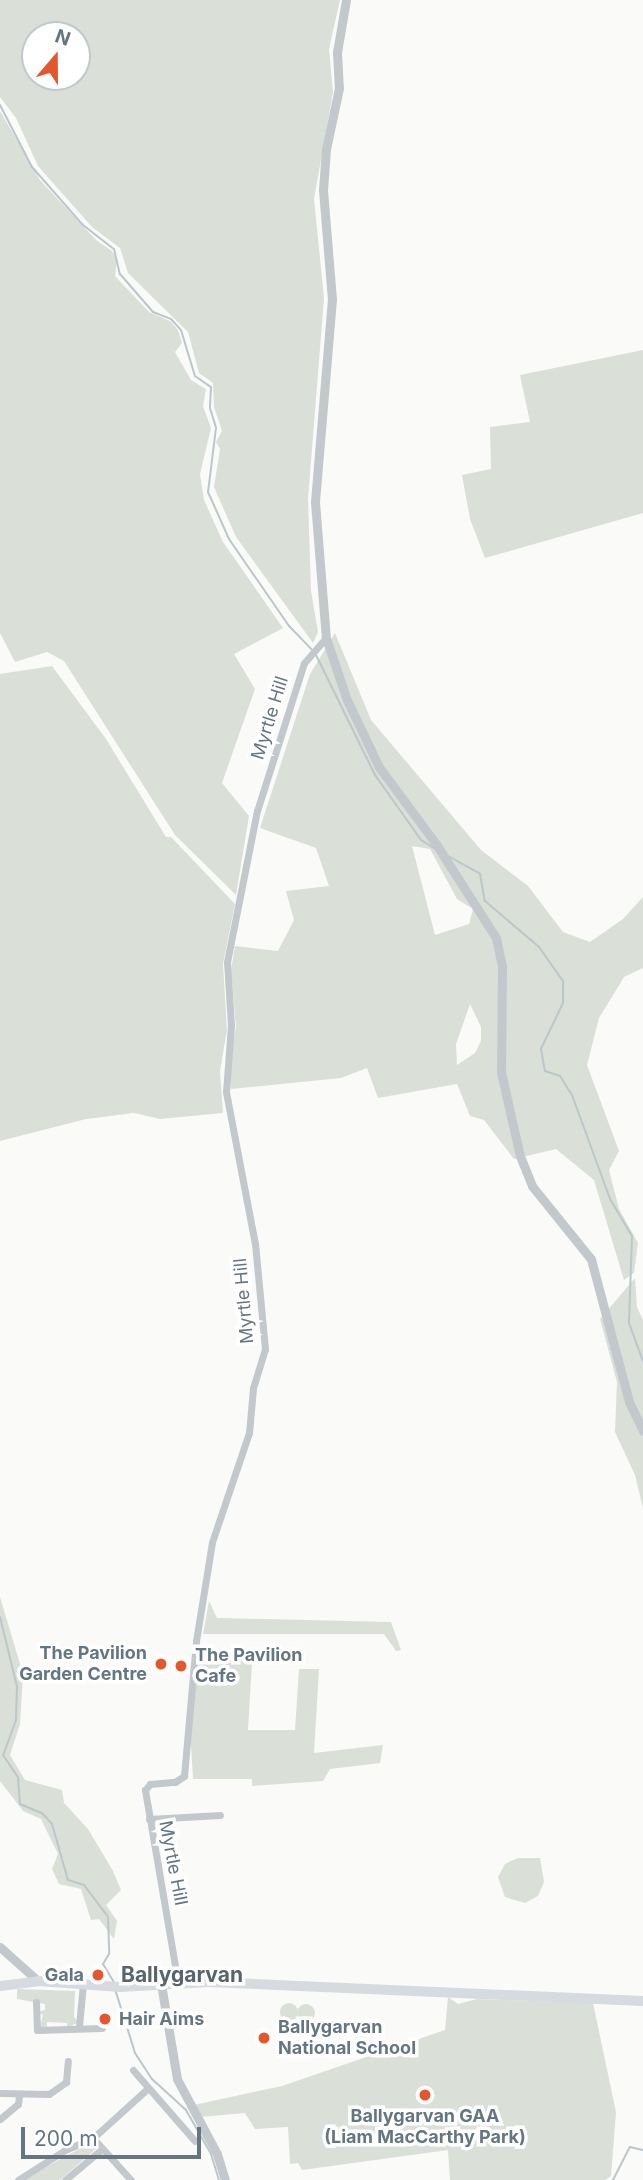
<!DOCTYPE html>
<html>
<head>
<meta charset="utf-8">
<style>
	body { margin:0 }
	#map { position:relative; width:643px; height:2180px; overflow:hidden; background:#fafaf8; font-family:Inter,sans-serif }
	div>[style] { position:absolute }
	.green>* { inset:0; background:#dadfd7 }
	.round { border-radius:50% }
	.stream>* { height:2px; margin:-1px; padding:0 1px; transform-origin:1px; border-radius:1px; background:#bbc7cb }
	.minor>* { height:7px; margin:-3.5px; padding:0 3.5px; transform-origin:3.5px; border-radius:3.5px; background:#c3c8cc }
	.tertiary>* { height:9px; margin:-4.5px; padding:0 4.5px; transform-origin:4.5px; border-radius:4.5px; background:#c3c8cc }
	.secondary>* { height:10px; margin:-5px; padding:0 5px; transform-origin:5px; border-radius:5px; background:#d6dbdf }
	.dots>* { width:19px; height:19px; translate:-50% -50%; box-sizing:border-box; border:4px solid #fff; border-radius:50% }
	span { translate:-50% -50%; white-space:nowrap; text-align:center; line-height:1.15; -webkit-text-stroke:7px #fff; paint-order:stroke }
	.street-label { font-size:18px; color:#657683 }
	.poi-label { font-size:18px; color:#657683; font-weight:700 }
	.right { translate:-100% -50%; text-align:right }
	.left { translate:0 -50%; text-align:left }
	.quarter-label { font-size:21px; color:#57646e; font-weight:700 }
	.north { position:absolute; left:21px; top:21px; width:70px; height:70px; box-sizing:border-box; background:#fff; border:2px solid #c1c8cd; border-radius:50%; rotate:20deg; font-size:19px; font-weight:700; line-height:28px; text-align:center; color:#657683 }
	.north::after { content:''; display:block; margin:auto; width:24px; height:32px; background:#e4572e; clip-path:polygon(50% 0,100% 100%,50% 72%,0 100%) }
	.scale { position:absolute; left:21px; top:2127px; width:180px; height:32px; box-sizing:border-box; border:4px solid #657683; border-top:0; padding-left:9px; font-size:21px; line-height:24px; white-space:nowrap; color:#657683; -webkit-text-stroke:5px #fff; paint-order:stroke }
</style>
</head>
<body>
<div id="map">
	<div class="green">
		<div style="clip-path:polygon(evenodd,0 0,340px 0,329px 49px,333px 92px,314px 199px,324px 298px,308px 499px,311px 591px,318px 632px,313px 643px,236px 537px,214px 487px,220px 449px,216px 442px,222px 431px,214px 407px,213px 383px,199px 373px,188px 332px,128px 273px,120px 248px,92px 227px,38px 166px,16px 118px,0 97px,0 0,77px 35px,77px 77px,35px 77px,35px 35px,77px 35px)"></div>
		<div style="clip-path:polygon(0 111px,40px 180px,96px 240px,112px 251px,117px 260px,115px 276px,149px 312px,170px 321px,178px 330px,182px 343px,175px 352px,191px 380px,206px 389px,203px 406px,211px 428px,200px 474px,204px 500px,223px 542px,283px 628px,234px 654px,255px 689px,222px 783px,249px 816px,236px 895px,175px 835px,64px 661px,47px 652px,15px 662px,0 633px)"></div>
		<div style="clip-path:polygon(643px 350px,643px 513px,485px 558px,470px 519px,462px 475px,491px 469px,490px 427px,530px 422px,520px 375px)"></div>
		<div style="clip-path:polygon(evenodd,335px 633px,371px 720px,481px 850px,528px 886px,563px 932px,590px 942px,623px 919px,643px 897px,643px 968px,624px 977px,599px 1018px,587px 1065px,619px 1151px,609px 1170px,619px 1209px,638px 1243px,634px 1273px,624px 1280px,594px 1180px,556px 1149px,514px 1159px,484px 1120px,470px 1116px,457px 1084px,378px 1098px,367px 1068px,341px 1078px,231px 1089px,229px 1066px,236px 1027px,231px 970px,235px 946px,278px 951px,294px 920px,286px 891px,329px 886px,316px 848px,260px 828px,310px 674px,335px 633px,412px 846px,430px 849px,457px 899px,473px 909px,469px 924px,435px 935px,412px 846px,335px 633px,470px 1004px,481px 1027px,481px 1041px,475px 1053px,457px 1065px,456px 1044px,470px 1004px)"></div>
		<div style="clip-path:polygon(52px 666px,106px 739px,166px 837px,171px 837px,235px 904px,223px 964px,227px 1030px,220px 1071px,223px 1113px,160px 1119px,134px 1113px,86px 1119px,0 1141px,0 674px)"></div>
		<div style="clip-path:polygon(635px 1278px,637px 1307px,643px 1320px,643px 1508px,635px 1475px,615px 1432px,617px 1382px,600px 1319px)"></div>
		<div style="clip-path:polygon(0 1597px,23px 1674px,20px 1724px,10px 1755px,25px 1780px,62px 1790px,64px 1803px,88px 1829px,113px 1871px,121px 1890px,106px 1905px,117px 1921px,114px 1939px,99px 1919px,91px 1920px,81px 1889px,59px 1884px,52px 1869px,58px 1854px,41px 1819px,23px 1811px,0 1781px)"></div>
		<div style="clip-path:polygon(209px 1601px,217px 1618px,391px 1622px,401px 1650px,396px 1651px,384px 1634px,203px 1634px)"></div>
		<div style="clip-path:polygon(200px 1654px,252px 1662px,248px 1730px,295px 1730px,299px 1669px,319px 1669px,314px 1753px,383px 1745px,380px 1763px,330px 1769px,323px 1781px,252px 1786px,252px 1779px,193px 1779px,190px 1727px)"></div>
		<div style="clip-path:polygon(540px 1858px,544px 1882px,538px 1896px,525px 1903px,505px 1897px,498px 1877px,505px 1864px,518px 1858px)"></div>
		<div style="clip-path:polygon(17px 1989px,75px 1991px,74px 2017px,79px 2022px,67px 2028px,67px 2023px,47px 2022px,47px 2027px,40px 2027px,43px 2015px,38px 2012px,45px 2010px,45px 2004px,17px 1999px)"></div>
		<div style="clip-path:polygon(448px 1997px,458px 2004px,477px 1999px,593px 2003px,616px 2112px,611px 2176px,605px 2180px,450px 2180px,448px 2150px,302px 2170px,298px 2163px,290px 2164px,288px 2127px,255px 2129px,245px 2113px,200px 2117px,194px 2105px,282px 2086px,445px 2030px)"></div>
		<div class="round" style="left:280px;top:2003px;width:18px;height:18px"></div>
		<div class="round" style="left:297px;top:2004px;width:18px;height:18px"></div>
		<div style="clip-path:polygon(92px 2142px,97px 2148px,60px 2180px,22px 2180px)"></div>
	</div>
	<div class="stream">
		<div style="left:0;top:105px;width:70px;rotate:62.7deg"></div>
		<div style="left:32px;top:167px;width:77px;rotate:48.7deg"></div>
		<div style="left:83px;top:225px;width:39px;rotate:38deg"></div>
		<div style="left:114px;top:249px;width:26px;rotate:77deg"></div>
		<div style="left:120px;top:274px;width:50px;rotate:49deg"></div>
		<div style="left:153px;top:312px;width:19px;rotate:21deg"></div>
		<div style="left:171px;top:319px;width:15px;rotate:48deg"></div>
		<div style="left:181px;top:330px;width:48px;rotate:73.1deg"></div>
		<div style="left:195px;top:376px;width:19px;rotate:35deg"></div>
		<div style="left:211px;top:387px;width:21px;rotate:93deg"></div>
		<div style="left:210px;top:408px;width:21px;rotate:73deg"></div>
		<div style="left:216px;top:428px;width:64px;rotate:97.1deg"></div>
		<div style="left:208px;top:492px;width:51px;rotate:65.9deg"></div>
		<div style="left:229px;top:539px;width:106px;rotate:55.4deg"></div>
		<div style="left:289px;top:626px;width:35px;rotate:46deg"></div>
		<div style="left:316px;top:655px;width:134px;rotate:63.8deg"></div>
		<div style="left:375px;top:775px;width:80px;rotate:54.7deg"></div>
		<div style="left:421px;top:840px;width:15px;rotate:32deg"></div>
		<div style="left:448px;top:856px;width:37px;rotate:29deg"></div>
		<div style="left:480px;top:874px;width:27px;rotate:80deg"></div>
		<div style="left:485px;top:901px;width:71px;rotate:40.4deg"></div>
		<div style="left:539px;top:947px;width:42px;rotate:54.8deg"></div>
		<div style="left:563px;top:981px;width:22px;rotate:90deg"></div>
		<div style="left:563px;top:1003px;width:51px;rotate:115.6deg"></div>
		<div style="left:541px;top:1049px;width:22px;rotate:80deg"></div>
		<div style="left:545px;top:1071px;width:16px;rotate:18deg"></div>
		<div style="left:560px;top:1076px;width:22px;rotate:58deg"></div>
		<div style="left:572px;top:1095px;width:111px;rotate:69.9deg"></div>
		<div style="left:610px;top:1199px;width:43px;rotate:59.3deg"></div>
		<div style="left:632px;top:1236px;width:87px;rotate:92deg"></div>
		<div style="left:629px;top:1323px;width:40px;rotate:69.8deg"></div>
		<div style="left:0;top:1617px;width:72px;rotate:76.3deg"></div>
		<div style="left:17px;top:1687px;width:33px;rotate:92deg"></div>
		<div style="left:16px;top:1720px;width:37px;rotate:110deg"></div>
		<div style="left:3px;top:1755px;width:27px;rotate:56deg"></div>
		<div style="left:18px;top:1777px;width:27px;rotate:86deg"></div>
		<div style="left:20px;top:1804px;width:25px;rotate:23deg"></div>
		<div style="left:43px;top:1814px;width:13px;rotate:48deg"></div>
		<div style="left:52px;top:1824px;width:58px;rotate:74.1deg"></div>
		<div style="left:68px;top:1880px;width:17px;rotate:17deg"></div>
		<div style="left:84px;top:1885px;width:40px;rotate:53deg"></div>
		<div style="left:108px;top:1917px;width:37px;rotate:88deg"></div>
		<div style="left:109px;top:1954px;width:12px;rotate:121deg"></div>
		<div style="left:103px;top:1964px;width:23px;rotate:59deg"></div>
		<div style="left:115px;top:1989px;width:67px;rotate:72.6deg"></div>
		<div style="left:135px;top:2053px;width:31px;rotate:57deg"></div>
		<div style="left:152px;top:2079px;width:46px;rotate:42.4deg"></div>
		<div style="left:186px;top:2110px;width:51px;rotate:60.4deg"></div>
		<div style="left:211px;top:2154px;width:27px;rotate:73deg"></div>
		<div style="left:613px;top:2180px;width:37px;rotate:-63deg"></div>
		<div style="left:630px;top:2147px;width:13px;rotate:13deg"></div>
	</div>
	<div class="minor">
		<div style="left:149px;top:1819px;width:71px;rotate:-3.2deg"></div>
		<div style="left:178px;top:1983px;width:196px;rotate:-99.7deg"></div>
		<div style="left:145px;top:1790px;width:8px;rotate:-50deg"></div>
		<div style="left:150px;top:1784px;width:25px;rotate:-5deg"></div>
		<div style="left:175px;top:1782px;width:11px;rotate:-34deg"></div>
		<div style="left:184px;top:1776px;width:136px;rotate:-84.9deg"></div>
		<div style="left:196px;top:1641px;width:100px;rotate:-80.8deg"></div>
		<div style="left:212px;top:1542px;width:115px;rotate:-71.3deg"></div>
		<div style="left:249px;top:1433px;width:45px;rotate:-84.9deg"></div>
		<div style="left:253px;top:1388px;width:41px;rotate:-72.9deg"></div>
		<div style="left:265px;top:1349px;width:105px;rotate:-95.4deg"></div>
		<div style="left:255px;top:1244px;width:155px;rotate:-100.8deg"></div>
		<div style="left:226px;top:1092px;width:67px;rotate:-85.7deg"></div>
		<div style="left:231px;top:1025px;width:63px;rotate:-93.6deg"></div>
		<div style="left:227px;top:962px;width:154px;rotate:-78.8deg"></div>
		<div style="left:257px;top:811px;width:155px;rotate:-72.4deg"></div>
		<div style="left:304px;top:663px;width:33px;rotate:-49deg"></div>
		<div style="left:36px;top:2002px;width:28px;rotate:88deg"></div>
		<div style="left:37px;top:2030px;width:65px;rotate:-1.8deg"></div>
		<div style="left:79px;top:2026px;width:42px;rotate:-84.6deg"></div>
		<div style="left:133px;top:2070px;width:94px;rotate:48.9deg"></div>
		<div style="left:0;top:2093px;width:49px;rotate:1.2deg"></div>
		<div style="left:49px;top:2094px;width:21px;rotate:-35deg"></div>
		<div style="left:66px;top:2082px;width:21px;rotate:-85deg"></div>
		<div style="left:0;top:2119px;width:23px;rotate:-40deg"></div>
		<div style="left:18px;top:2104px;width:8px;rotate:-83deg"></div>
		<div style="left:93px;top:2138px;width:57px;rotate:47.9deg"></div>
		<div style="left:18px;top:2180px;width:56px;rotate:-32.6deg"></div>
		<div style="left:65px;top:2150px;width:30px;rotate:-23deg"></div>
		<div style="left:93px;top:2138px;width:72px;rotate:-42.2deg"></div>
		<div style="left:65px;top:2180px;width:48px;rotate:-40deg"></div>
	</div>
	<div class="tertiary">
		<div style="left:346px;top:0;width:53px;rotate:99.8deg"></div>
		<div style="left:337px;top:52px;width:36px;rotate:87deg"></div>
		<div style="left:339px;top:88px;width:62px;rotate:102deg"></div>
		<div style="left:326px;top:149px;width:41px;rotate:94.2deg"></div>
		<div style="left:323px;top:190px;width:109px;rotate:85.3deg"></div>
		<div style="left:332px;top:299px;width:204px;rotate:94.8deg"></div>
		<div style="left:315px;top:502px;width:136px;rotate:85.4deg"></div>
		<div style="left:326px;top:638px;width:65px;rotate:71.3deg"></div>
		<div style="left:347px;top:700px;width:74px;rotate:64.5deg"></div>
		<div style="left:379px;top:767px;width:96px;rotate:53.5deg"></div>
		<div style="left:436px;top:844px;width:112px;rotate:57.4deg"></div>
		<div style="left:496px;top:938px;width:29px;rotate:78deg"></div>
		<div style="left:502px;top:966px;width:106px;rotate:90.5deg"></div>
		<div style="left:501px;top:1072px;width:86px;rotate:77.3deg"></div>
		<div style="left:520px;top:1156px;width:32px;rotate:68deg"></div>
		<div style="left:532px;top:1186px;width:94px;rotate:51.1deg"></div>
		<div style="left:591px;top:1259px;width:148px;rotate:75.1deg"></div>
		<div style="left:629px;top:1402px;width:32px;rotate:64deg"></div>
		<div style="left:0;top:1947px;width:51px;rotate:41.8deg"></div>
		<div style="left:161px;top:1984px;width:96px;rotate:80.4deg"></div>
		<div style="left:177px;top:2079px;width:85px;rotate:61.9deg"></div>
		<div style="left:217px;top:2154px;width:27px;rotate:73deg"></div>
	</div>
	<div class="secondary">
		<div style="left:0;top:1986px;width:38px;rotate:-7deg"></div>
		<div style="left:38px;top:1981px;width:82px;rotate:4.2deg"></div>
		<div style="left:120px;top:1987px;width:89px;rotate:-3.2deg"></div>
		<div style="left:209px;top:1982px;width:434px;rotate:2.5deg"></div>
	</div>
	<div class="dots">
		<div style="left:161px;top:1664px;background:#e4572e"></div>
		<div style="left:181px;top:1666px;background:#e4572e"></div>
		<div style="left:98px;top:1975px;background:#e4572e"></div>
		<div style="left:105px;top:2019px;background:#e4572e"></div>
		<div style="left:264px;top:2038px;background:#e4572e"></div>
		<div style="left:425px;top:2095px;background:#e4572e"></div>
	</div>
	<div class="street-label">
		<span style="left:270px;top:718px;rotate:-73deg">Myrtle Hill</span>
		<span style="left:244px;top:1301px;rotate:-95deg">Myrtle Hill</span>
		<span style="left:173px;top:1863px;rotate:79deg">Myrtle Hill</span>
	</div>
	<div class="poi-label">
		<span class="right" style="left:147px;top:1664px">The Pavilion<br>Garden Centre</span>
		<span class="left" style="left:195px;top:1666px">The Pavilion<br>Cafe</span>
		<span class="right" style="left:84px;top:1975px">Gala</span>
		<span class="left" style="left:119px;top:2019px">Hair Aims</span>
		<span class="left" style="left:278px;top:2038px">Ballygarvan<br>National School</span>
		<span style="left:425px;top:2127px">Ballygarvan GAA<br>(Liam MacCarthy Park)</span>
	</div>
	<div class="quarter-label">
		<span style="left:182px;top:1975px">Ballygarvan</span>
	</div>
	<div class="north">N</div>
	<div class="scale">200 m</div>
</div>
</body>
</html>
